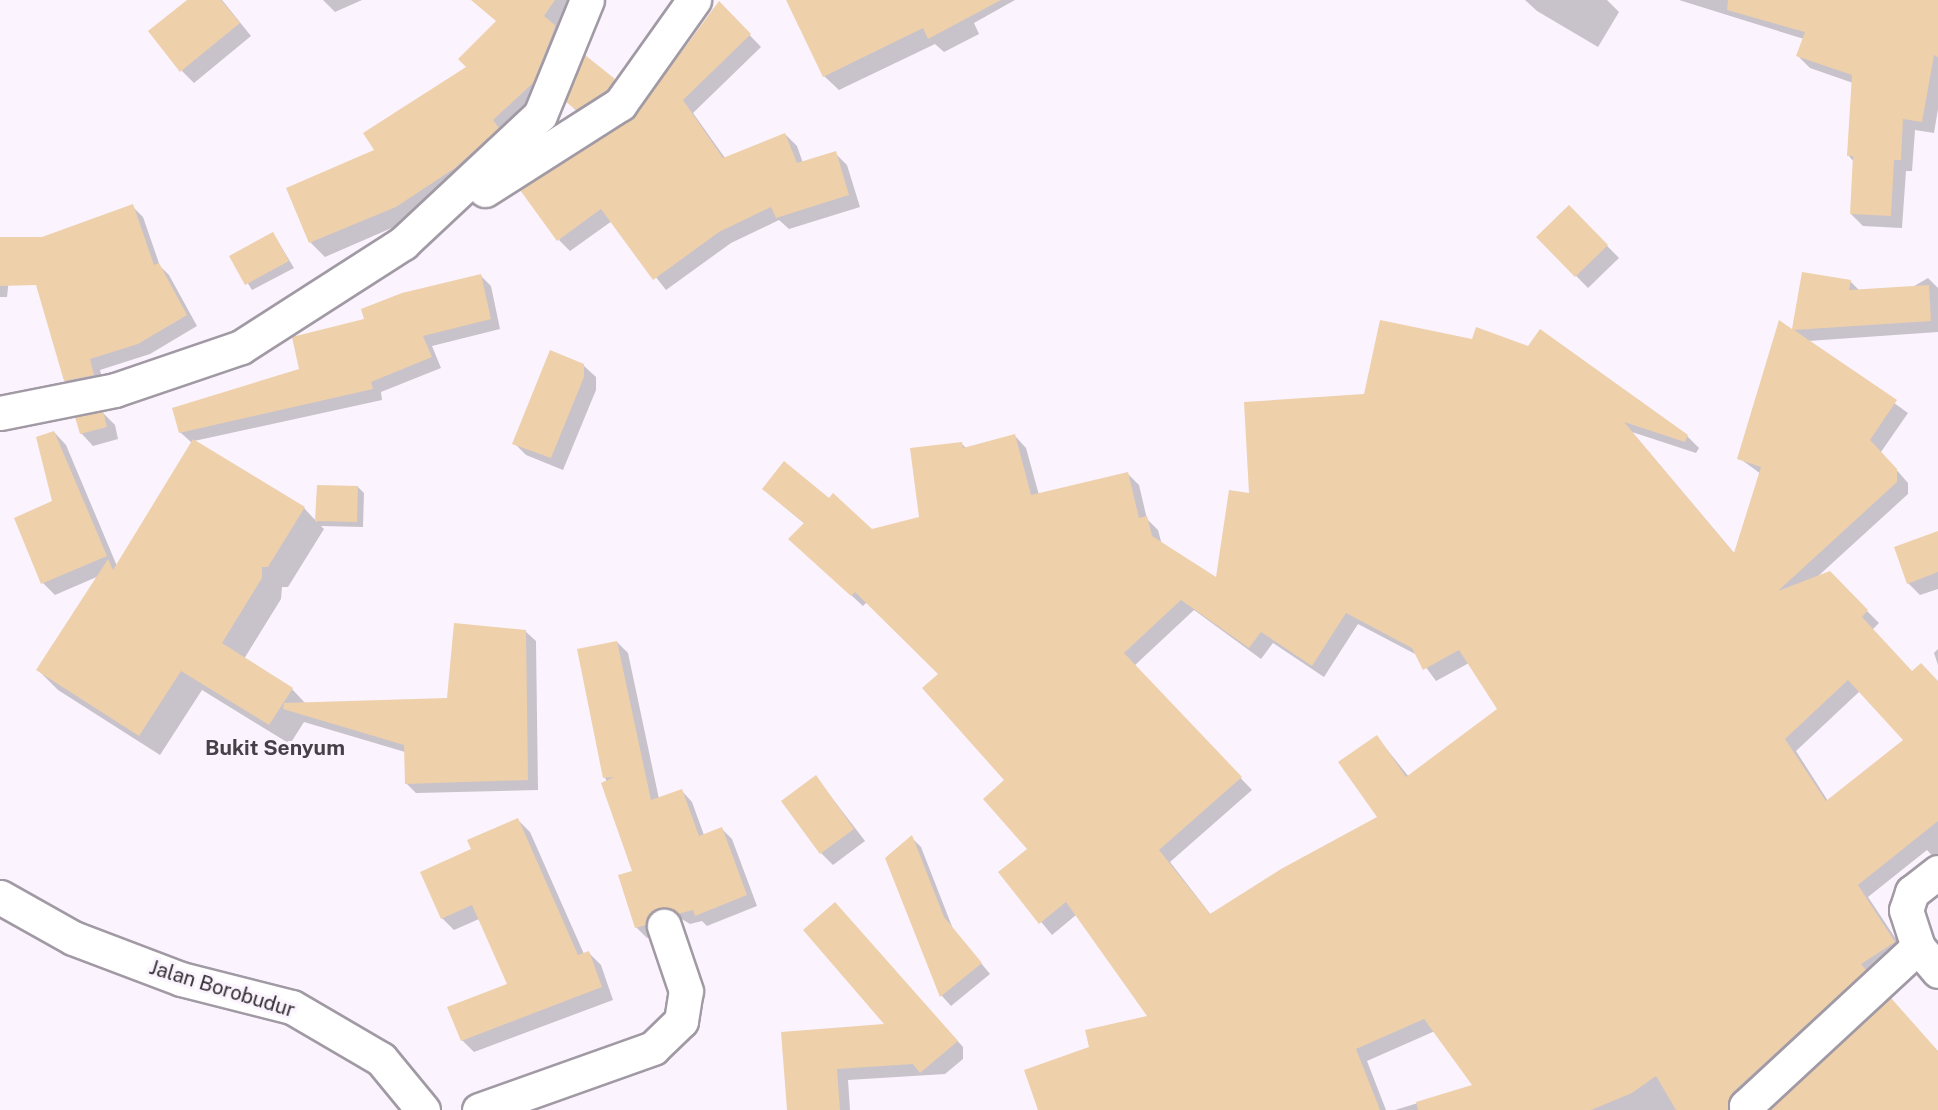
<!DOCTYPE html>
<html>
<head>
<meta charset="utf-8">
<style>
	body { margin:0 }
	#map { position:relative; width:1938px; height:1110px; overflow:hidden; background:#fbf3fe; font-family:"Public Sans",sans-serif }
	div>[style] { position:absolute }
	.shadow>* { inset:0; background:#0003 }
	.building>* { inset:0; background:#eed0ab }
	.roads { filter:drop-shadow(2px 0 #a19aa4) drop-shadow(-2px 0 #a19aa4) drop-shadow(0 2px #a19aa4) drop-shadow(0 -2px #a19aa4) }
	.street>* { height:33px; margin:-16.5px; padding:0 16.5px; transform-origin:16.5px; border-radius:16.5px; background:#fff }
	span { translate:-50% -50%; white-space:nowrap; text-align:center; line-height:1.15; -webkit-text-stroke:6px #fbf3fe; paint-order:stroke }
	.street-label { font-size:20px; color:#312e32 }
	.neighbourhood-label { font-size:21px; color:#464048; font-weight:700 }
</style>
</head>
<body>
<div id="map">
	<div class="shadow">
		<div style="clip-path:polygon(189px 0,222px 0,251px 36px,194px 83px,182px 71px)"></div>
		<div style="clip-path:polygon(323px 0,362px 0,335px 12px)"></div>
		<div style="clip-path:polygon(506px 0,578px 0,546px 97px,410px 220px,325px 257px,311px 243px,288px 188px,376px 150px,468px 67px,498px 22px)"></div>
		<div style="clip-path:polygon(787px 0,1015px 0,974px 23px,979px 34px,944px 52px,935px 44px,839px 90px,824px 76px)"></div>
		<div style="clip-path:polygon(1525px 0,1607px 0,1619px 12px,1598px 47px,1537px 11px)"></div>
		<div style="clip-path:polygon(1679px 0,1938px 0,1938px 109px,1934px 133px,1915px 130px,1912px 171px,1906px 171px,1902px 228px,1863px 226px,1851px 214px,1854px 162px,1848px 155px,1853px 83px,1810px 68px,1798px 56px,1804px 39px)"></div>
		<div style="clip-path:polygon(719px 3px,761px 47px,693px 113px,725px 158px,785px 134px,797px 146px,803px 163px,835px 153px,847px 165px,860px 207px,789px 229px,779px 220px,731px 243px,666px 290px,612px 221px,570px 251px,559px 240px,636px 116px)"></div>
		<div style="clip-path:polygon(614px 80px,620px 86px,583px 115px,573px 108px)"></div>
		<div style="clip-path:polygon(132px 206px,143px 217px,160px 266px,169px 275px,197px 326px,150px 354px,100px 370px,104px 386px,76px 391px,65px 380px,42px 238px)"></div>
		<div style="clip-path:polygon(1569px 207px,1619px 258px,1588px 288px,1538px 237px)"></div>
		<div style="clip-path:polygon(273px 233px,294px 268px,252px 290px,231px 256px)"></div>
		<div style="clip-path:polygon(0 239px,12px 251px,7px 297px,0 297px)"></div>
		<div style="clip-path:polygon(evenodd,1803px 273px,1850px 281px,1860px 291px,1894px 298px,1928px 278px,1938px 288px,1938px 332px,1808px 341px,1908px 413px,1881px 452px,1908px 483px,1908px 494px,1816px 578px,1829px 573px,1879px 623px,1872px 630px,1912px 673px,1938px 683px,1938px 862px,1927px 850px,1868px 897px,1906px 954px,1742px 1110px,1395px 1110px,1474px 1086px,1435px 1031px,1367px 1061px,1386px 1110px,1040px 1110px,1150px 1017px,1076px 915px,1052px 935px,1000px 872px,1029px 849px,1006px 780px,940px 674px,867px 602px,863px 606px,802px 550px,805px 524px,776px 500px,871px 531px,920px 518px,961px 443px,966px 448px,1015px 436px,1026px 448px,1039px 495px,1127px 473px,1139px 485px,1147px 519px,1158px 530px,1162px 545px,1217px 580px,1251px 495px,1365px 395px,1381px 322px,1687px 436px,1699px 448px,1696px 453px,1632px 432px,1735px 554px,1761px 474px,1739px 458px,1793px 331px,1803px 273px,1194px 610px,1261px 659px,1273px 643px,1324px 677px,1358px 624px,1417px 655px,1436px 681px,1469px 663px,1499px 710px,1409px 777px,1377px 737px,1379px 818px,1211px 915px,1170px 862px,1252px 790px,1134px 666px,1194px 610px,1803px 273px,1860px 691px,1906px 740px,1828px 801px,1796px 751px,1860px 691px)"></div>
		<div style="clip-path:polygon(480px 275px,491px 286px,500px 329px,432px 346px,441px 368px,381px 392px,382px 400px,194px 441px,304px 508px,317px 522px,318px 486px,358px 487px,364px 493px,363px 527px,321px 526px,324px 529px,288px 587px,282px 587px,281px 599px,244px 659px,292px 689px,306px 704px,449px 699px,525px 631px,536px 641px,538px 790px,416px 793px,406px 783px,405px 752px,304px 722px,290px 744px,202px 690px,160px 755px,58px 690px,38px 670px,99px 576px,55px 595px,43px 583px,54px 502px,54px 432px,66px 445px,117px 566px,192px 443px,180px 432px,301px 370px,366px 320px)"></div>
		<div style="clip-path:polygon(583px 365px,596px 377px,596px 390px,563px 470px,526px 455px,514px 443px)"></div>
		<div style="clip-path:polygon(103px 413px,115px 425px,118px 439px,93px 446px,81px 433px)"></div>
		<div style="clip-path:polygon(1938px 532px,1938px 589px,1920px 595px,1908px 583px)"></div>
		<div style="clip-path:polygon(617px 642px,628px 653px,659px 799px,682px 791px,692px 802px,704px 835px,722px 829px,732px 839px,757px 906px,707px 926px,702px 921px,690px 924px,680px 918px,670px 918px,656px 935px,647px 938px,636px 927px,634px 872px,605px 777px)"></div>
		<div style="clip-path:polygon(1938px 649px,1938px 665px,1934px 653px)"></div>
		<div style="clip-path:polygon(816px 777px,865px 841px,833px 865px,821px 853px)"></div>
		<div style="clip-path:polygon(518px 820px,530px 832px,584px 954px,589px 953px,601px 965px,613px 1000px,474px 1052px,462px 1040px,509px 985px,479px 919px,454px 930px,442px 918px,473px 850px)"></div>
		<div style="clip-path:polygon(911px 837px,921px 847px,953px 929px,990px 974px,951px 1006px,942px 996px,887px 858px)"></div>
		<div style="clip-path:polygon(835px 904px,963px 1047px,963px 1059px,945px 1074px,848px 1080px,850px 1110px,788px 1110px,887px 1025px)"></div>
	</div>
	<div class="building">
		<div style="clip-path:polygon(187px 0,221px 0,240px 23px,180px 72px,148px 31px)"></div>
		<div style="clip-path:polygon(471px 0,555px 0,544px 16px,555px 25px,554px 30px,533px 83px,493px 120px,499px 128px,455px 168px,396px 207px,309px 243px,286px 188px,374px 150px,363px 133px,466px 67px,458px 59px,496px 21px)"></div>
		<div style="clip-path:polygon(786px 0,1001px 0,928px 39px,923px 28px,823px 77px)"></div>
		<div style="clip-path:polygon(1728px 0,1938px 0,1938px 57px,1934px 55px,1922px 122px,1903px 119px,1901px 160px,1894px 160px,1891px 216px,1850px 214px,1853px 156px,1847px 156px,1852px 75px,1796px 56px,1805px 32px,1727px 10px)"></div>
		<div style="clip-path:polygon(719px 1px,751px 34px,683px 100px,723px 158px,785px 133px,797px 163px,836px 151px,849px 195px,776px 218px,771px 207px,719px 232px,653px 280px,601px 209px,557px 241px,520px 190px,635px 115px)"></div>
		<div style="clip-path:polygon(585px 55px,615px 79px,607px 90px,576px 110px,566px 102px)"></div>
		<div style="clip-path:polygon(133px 204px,154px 265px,159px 263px,187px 315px,138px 344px,90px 359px,94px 375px,64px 381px,36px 285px,0 286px,0 237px,42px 237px)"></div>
		<div style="clip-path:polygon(1569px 205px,1608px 245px,1575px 277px,1536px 237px)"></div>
		<div style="clip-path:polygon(273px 232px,289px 261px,245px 285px,229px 256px)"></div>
		<div style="clip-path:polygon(evenodd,1802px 272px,1851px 280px,1849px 290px,1929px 285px,1931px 321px,1794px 330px,1897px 400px,1870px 440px,1897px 469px,1897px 482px,1778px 591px,1830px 571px,1868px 610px,1862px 617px,1912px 671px,1921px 663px,1938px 681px,1938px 821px,1858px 885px,1895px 942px,1861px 964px,1866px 970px,1733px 1092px,1728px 1110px,1676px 1110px,1656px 1076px,1632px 1093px,1591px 1110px,1418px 1110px,1416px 1102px,1472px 1085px,1424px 1019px,1356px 1049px,1380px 1110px,1038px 1110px,1024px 1070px,1089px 1047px,1085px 1030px,1147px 1016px,1066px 902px,1039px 924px,998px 872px,1027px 849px,983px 799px,1004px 780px,922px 688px,938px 674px,855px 592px,851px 596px,788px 539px,804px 523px,762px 489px,784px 461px,829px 498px,833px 493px,872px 529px,919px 517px,910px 448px,962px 442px,963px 448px,1015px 434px,1031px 495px,1128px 472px,1139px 518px,1147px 516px,1152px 536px,1216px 577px,1229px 490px,1249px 493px,1244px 402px,1364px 394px,1380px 320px,1472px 339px,1476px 327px,1528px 346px,1540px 329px,1688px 435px,1685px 442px,1624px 422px,1734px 553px,1761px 467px,1737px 459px,1779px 320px,1792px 329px,1802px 272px,1181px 600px,1249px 648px,1261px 632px,1312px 666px,1346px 613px,1412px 648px,1423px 670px,1459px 650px,1497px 709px,1406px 777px,1377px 735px,1338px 762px,1377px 817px,1281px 869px,1210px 914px,1159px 850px,1242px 777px,1124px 653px,1181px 600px,1802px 272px,1848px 680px,1903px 740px,1826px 801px,1785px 739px,1848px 680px)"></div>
		<div style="clip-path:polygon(481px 274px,491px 319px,423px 336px,432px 357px,371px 382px,373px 389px,179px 433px,172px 408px,299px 369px,292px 337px,364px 319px,361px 309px,402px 293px)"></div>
		<div style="clip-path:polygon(550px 350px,584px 364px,584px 377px,551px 458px,512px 444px)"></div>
		<div style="clip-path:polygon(103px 411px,107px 427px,80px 434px,75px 417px)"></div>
		<div style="clip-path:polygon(54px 431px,107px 556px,41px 584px,14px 518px,52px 501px,36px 437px)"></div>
		<div style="clip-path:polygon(193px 439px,305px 507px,268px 567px,262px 567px,262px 578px,222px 643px,293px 688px,269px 725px,181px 671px,139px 736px,36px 670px,108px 559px,113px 570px)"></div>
		<div style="clip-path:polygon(317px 485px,358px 486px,357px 522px,315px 521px)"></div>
		<div style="clip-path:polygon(1938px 531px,1938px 572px,1907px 584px,1894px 547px)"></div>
		<div style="clip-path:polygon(454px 623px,526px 630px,528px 780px,405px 784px,404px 745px,283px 709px,284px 703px,447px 698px)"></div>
		<div style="clip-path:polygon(617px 641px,651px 800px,682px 789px,699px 836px,722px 827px,747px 895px,695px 916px,693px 910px,678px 914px,668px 908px,659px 908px,650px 914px,646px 925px,635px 928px,618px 875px,632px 871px,601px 783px,614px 777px,603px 778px,577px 649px)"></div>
		<div style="clip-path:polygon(816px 775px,854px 829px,820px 854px,781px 801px)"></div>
		<div style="clip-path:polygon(518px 818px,578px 955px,589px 951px,602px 987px,461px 1041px,447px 1007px,507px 984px,472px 905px,441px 919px,420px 872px,471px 849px,467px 840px)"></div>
		<div style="clip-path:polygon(912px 835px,944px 917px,982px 963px,940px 997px,885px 858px)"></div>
		<div style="clip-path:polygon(835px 902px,958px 1041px,920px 1073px,913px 1064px,837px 1069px,840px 1110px,787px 1110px,781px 1032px,884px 1024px,803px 930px)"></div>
		<div style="clip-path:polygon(1891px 998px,1938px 1051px,1938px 1110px,1769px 1110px)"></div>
	</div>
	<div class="roads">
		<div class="street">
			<div style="left:485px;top:190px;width:160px;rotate:-32.5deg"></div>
			<div style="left:620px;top:104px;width:128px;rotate:-54.6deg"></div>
			<div style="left:0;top:413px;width:117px;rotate:-11.3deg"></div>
			<div style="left:115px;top:390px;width:133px;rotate:-18.8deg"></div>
			<div style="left:241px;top:347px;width:193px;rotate:-32.7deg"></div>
			<div style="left:403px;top:243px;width:187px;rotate:-43.1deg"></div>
			<div style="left:540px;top:115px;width:124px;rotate:-67.8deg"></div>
			<div style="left:1938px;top:872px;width:33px;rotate:142deg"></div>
			<div style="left:1912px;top:892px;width:19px;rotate:108deg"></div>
			<div style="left:1906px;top:910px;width:39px;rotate:72deg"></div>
			<div style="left:1918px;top:947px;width:31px;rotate:50deg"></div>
			<div style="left:0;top:897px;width:84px;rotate:29.3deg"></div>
			<div style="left:73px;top:938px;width:116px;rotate:20.8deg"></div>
			<div style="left:181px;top:979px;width:114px;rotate:14.2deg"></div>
			<div style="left:292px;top:1007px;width:103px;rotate:30.3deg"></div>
			<div style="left:381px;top:1059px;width:66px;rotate:50.5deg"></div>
			<div style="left:479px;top:1110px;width:185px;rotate:-19.6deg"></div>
			<div style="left:653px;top:1048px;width:39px;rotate:-44deg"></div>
			<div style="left:681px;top:1021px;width:30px;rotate:-81deg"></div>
			<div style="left:686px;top:991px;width:69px;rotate:-108.7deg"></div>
			<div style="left:1747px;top:1110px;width:4px;rotate:-104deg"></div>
			<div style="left:1746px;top:1106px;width:234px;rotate:-42.8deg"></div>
		</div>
	</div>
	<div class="street-label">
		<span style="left:222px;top:989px;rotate:17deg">Jalan Borobudur</span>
	</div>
	<div class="neighbourhood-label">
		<span style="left:275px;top:748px">Bukit Senyum</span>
	</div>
</div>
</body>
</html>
